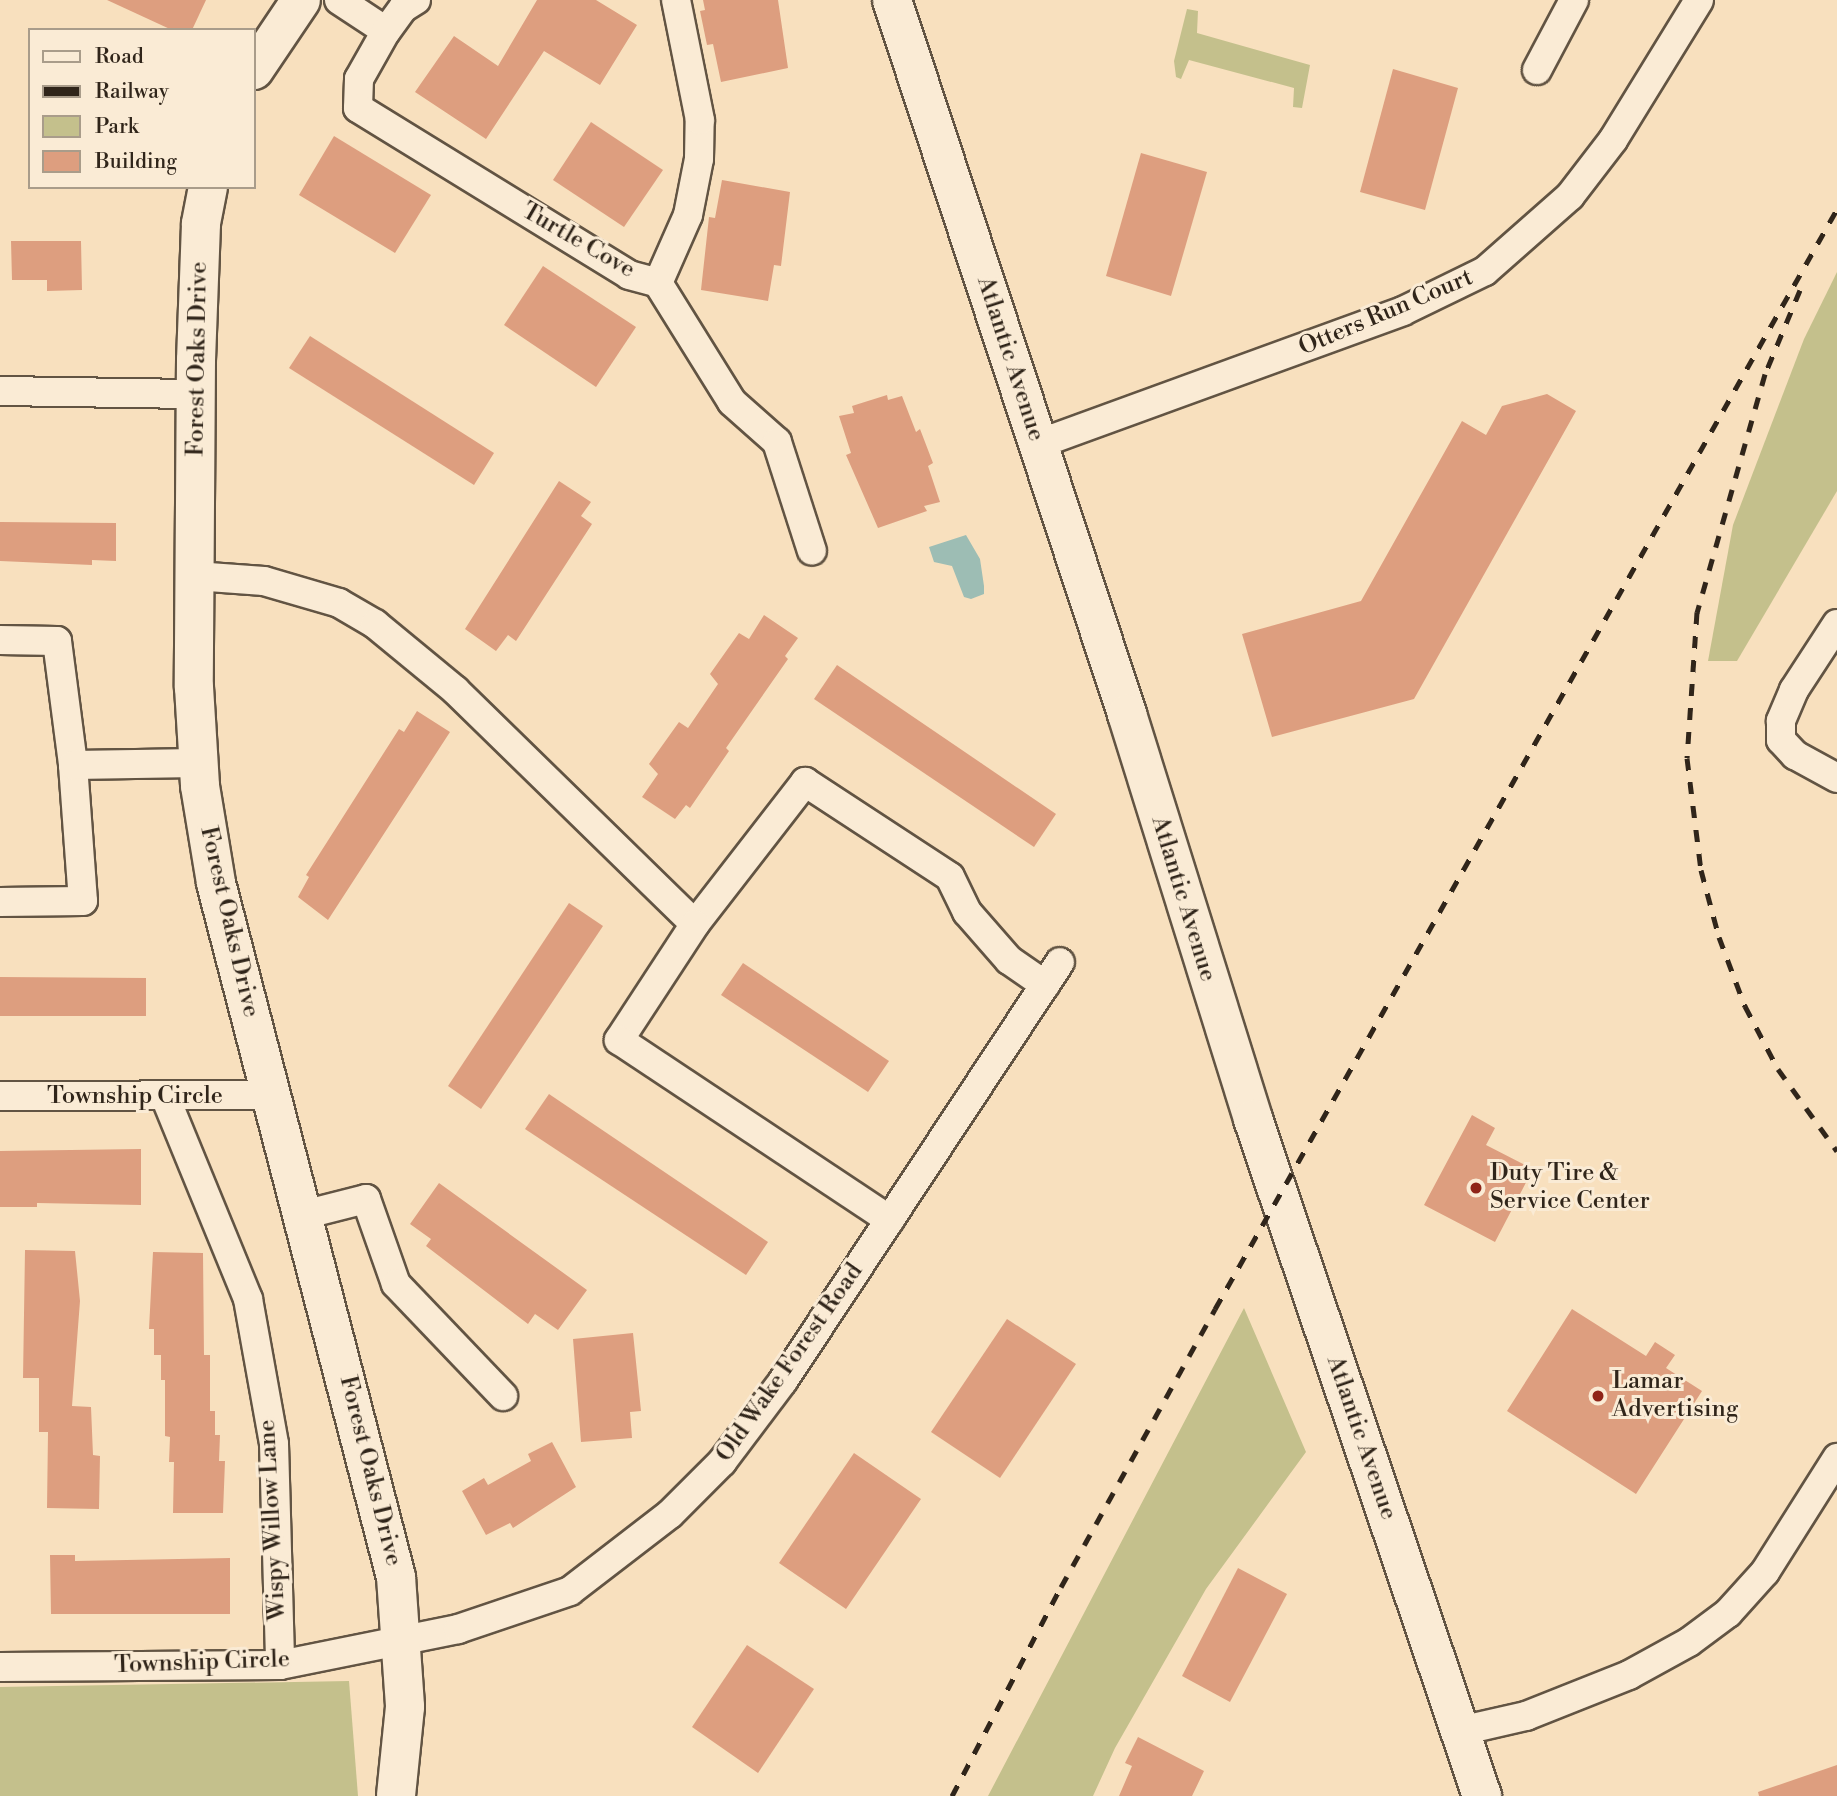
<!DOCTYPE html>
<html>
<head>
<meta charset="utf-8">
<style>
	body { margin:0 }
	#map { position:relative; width:1837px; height:1796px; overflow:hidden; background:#f8e0be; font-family:"Libre Bodoni",serif }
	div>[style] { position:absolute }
	.green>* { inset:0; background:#c4c08c }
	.water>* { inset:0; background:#9dbdb4 }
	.building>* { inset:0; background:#dd9e7f }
	.roads { filter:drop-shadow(2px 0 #625443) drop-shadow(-2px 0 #625443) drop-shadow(0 2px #625443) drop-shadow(0 -2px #625443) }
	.street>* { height:28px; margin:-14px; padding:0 14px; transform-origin:14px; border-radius:14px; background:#faebd5 }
	.secondary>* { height:38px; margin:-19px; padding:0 19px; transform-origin:19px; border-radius:19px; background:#faebd5 }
	.rail>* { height:5px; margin-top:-2.5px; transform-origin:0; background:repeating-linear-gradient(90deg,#30251a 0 12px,transparent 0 24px) }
	.dots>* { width:19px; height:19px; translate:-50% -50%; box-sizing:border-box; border:4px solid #faebd5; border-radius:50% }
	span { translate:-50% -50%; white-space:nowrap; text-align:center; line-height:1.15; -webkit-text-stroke:6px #faebd5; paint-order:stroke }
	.street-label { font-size:24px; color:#30251a }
	.poi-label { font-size:24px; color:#30251a }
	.left { translate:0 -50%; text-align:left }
	.legend { position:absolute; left:28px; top:28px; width:228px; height:161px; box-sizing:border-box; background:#faebd5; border:2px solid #a99c8a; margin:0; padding:9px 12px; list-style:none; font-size:21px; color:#30251a }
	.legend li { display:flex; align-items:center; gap:14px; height:35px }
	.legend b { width:35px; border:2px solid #a99c8a }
</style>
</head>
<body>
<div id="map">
	<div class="green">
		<div style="clip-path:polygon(1187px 9px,1198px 11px,1197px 33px,1310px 65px,1302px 108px,1293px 107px,1294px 88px,1189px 60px,1181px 79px,1176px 77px,1174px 61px)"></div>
		<div style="clip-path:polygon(1837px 272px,1837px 491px,1737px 661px,1708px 661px,1733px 525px,1804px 339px)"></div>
		<div style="clip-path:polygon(1244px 1308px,1306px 1452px,1206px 1589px,1115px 1748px,1093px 1796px,988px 1796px)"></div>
		<div style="clip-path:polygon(349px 1681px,358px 1796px,0 1796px,0 1687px)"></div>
	</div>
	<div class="water">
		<div style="clip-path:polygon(966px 535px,980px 559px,984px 586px,984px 594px,971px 599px,964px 597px,952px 566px,934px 562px,929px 547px)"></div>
	</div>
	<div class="building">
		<div style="clip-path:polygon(107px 0,206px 0,192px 30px,172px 30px)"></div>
		<div style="clip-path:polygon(537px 0,596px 0,637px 25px,600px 85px,544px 51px,486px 139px,415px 92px,454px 36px,498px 66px)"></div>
		<div style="clip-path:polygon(703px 0,778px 0,788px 68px,721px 82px,713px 44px,707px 45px,700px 11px,705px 10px)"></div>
		<div style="clip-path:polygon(1393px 69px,1458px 88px,1425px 210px,1360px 192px)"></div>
		<div style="clip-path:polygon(591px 122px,663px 170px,624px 227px,553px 180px)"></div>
		<div style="clip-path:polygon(334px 136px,431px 195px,395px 253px,299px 195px)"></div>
		<div style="clip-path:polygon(1141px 153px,1207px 172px,1171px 296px,1106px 276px)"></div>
		<div style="clip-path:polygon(722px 180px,790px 192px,781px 266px,774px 265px,768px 301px,701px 290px,709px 217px,715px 218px)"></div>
		<div style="clip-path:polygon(11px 241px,81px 241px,82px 290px,47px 291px,47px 280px,12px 280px)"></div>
		<div style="clip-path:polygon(543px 266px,636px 327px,596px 387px,504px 325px)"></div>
		<div style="clip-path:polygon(310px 336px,494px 453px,474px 485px,289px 368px)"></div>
		<div style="clip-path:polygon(1547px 394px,1576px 411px,1414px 699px,1272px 737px,1242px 634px,1361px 601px,1462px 421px,1486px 435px,1502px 406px)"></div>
		<div style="clip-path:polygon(887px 395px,888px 400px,902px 396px,916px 432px,920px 429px,933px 463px,928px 466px,940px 502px,924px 506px,927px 511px,878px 528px,846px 455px,851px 453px,839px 416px,854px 413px,852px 406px)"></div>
		<div style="clip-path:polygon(559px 481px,591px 502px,581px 516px,592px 524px,516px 641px,508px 635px,496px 651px,465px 629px)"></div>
		<div style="clip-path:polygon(0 522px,116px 523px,116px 561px,92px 560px,92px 565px,0 561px)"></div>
		<div style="clip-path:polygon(764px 615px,798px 638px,785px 656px,788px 659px,726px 748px,729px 751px,690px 808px,686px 805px,675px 819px,642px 797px,658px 774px,649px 764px,679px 722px,688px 728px,718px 684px,710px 674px,739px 633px,749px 639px)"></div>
		<div style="clip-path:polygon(837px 665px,1056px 814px,1034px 847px,814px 699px)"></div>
		<div style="clip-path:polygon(417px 711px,450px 732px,328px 920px,298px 897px,309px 877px,306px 875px,399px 729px,404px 732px)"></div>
		<div style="clip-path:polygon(569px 903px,603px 926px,481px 1109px,448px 1086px)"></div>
		<div style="clip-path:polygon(743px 963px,889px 1061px,868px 1092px,721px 995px)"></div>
		<div style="clip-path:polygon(0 977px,146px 978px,146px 1016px,0 1016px)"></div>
		<div style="clip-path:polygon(549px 1094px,768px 1242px,746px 1275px,525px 1129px)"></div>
		<div style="clip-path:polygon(1472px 1115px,1495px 1128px,1486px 1145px,1533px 1169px,1495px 1242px,1424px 1205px)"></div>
		<div style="clip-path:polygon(141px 1149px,141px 1205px,37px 1203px,37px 1207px,0 1207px,0 1151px)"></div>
		<div style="clip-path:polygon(439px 1183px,587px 1290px,558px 1330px,535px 1314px,528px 1324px,426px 1246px,431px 1239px,410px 1224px)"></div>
		<div style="clip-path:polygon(25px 1250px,75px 1251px,80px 1301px,72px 1406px,91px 1407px,93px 1455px,100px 1456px,99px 1509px,47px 1508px,48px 1432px,39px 1432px,39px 1378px,23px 1378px)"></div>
		<div style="clip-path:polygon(153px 1252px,203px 1253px,204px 1355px,210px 1355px,210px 1411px,215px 1411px,215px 1435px,220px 1435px,219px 1461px,225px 1461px,223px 1513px,173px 1513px,174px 1462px,169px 1462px,170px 1437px,165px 1436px,165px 1380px,161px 1380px,161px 1355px,154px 1355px,154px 1329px,149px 1329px)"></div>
		<div style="clip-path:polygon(1572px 1309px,1646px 1356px,1655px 1342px,1675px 1355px,1666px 1368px,1702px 1391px,1636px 1494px,1507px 1411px)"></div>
		<div style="clip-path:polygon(1007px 1319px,1076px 1364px,1000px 1478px,931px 1432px)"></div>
		<div style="clip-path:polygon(633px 1333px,641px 1411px,630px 1412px,632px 1438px,581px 1442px,573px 1339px)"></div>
		<div style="clip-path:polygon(552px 1442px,576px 1487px,513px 1528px,510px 1523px,486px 1535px,462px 1491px,484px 1478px,488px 1485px,531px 1461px,528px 1454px)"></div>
		<div style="clip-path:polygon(854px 1453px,921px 1499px,846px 1609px,779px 1563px)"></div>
		<div style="clip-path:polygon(50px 1555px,75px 1555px,75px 1561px,230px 1558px,230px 1614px,51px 1614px)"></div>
		<div style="clip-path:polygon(1238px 1568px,1287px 1594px,1230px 1702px,1182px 1676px)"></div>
		<div style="clip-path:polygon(747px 1645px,814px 1689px,758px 1773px,692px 1727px)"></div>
		<div style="clip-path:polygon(1138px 1737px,1204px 1771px,1192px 1796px,1119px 1796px,1132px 1766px,1125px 1763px)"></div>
		<div style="clip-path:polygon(1837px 1765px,1837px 1796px,1759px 1796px,1758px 1792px)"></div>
	</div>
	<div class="roads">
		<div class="street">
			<div style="left:339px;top:0;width:56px;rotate:33.4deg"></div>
			<div style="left:416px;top:0;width:15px;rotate:148deg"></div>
			<div style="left:403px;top:8px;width:29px;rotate:126deg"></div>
			<div style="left:386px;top:31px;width:55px;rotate:119.4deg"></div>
			<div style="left:359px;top:79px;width:29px;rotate:92deg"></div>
			<div style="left:358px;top:108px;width:318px;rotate:31.6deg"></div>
			<div style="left:629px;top:275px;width:30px;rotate:15deg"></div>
			<div style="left:658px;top:283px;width:74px;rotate:-66.2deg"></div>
			<div style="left:688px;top:215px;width:57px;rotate:-78.9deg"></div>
			<div style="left:699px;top:159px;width:39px;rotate:-89deg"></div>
			<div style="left:700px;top:120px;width:122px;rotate:-101.3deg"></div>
			<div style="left:1537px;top:70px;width:79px;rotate:-62.1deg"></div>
			<div style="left:658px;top:283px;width:140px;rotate:58.1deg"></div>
			<div style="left:732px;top:402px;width:60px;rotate:41.6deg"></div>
			<div style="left:777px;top:442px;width:114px;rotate:72.2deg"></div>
			<div style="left:0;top:391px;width:196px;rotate:0.9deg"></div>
			<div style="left:1038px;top:444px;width:388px;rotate:-20deg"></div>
			<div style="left:1403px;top:311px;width:91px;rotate:-26deg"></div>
			<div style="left:1485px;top:271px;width:113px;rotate:-41.4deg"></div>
			<div style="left:1570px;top:196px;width:71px;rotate:-52.5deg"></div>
			<div style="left:1613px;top:140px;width:164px;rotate:-58.4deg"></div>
			<div style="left:195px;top:576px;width:69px;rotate:4.1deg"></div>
			<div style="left:264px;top:581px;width:78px;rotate:16.3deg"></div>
			<div style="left:339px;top:603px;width:42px;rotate:30.3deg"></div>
			<div style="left:375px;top:624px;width:104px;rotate:39.5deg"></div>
			<div style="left:455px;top:690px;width:335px;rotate:44.3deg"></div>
			<div style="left:695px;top:924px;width:180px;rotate:-52.2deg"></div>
			<div style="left:805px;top:782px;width:173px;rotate:33.2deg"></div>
			<div style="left:950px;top:877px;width:39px;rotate:64deg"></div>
			<div style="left:967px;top:912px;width:64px;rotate:48.8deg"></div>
			<div style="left:1009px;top:960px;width:44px;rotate:34.8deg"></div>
			<div style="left:1837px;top:624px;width:79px;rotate:123.1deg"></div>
			<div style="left:1794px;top:690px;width:34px;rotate:113deg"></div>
			<div style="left:1781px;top:721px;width:19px;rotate:90deg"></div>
			<div style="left:1781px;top:740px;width:21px;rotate:47deg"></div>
			<div style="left:1795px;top:755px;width:48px;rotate:28.7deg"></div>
			<div style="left:0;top:640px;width:57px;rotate:1deg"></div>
			<div style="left:57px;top:641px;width:125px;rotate:82.6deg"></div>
			<div style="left:73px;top:765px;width:136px;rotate:85.8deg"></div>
			<div style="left:83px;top:901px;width:83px;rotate:179.3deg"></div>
			<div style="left:73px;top:765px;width:125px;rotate:-0.9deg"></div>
			<div style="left:695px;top:924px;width:139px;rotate:123.2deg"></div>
			<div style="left:619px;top:1040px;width:325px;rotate:33.6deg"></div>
			<div style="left:0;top:1096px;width:270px;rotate:-0.2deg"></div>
			<div style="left:166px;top:1099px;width:216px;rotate:67.7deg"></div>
			<div style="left:248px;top:1299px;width:147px;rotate:79.8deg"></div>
			<div style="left:274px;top:1444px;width:221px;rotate:88.4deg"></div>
			<div style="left:303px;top:1215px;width:65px;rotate:-14.3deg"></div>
			<div style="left:366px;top:1199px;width:90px;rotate:70.6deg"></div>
			<div style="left:396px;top:1284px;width:155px;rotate:46.3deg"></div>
			<div style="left:0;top:1667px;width:280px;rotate:-0.4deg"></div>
			<div style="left:280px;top:1665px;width:182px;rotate:-11.4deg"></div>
			<div style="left:458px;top:1629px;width:118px;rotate:-18.7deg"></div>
			<div style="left:570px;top:1591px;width:126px;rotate:-37.6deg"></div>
			<div style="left:670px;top:1514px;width:74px;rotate:-45deg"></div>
			<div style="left:722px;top:1462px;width:101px;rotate:-53deg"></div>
			<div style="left:783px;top:1381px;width:502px;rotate:-56.53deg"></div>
			<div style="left:1460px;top:1731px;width:68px;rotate:-12.8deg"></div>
			<div style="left:1526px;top:1716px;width:111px;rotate:-21.7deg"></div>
			<div style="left:1629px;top:1675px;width:68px;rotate:-28.8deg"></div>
			<div style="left:1689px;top:1642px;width:49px;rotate:-36.6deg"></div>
			<div style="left:1728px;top:1613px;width:55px;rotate:-47.9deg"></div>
			<div style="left:1765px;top:1572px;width:135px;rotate:-57.7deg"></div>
		</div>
		<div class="secondary">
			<div style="left:892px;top:0;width:752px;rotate:71.78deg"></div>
			<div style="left:1127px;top:714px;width:424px;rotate:72.7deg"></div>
			<div style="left:1253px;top:1119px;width:715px;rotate:71.31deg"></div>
			<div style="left:254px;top:70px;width:84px;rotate:-56.1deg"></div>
			<div style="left:208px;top:187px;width:38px;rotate:101deg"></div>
			<div style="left:201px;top:224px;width:136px;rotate:92.1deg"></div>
			<div style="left:196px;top:360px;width:327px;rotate:90.4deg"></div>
			<div style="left:194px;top:687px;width:99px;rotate:86.5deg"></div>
			<div style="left:200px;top:786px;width:98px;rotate:80.6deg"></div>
			<div style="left:216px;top:883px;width:717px;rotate:75.46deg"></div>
			<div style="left:396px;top:1577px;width:130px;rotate:86deg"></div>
			<div style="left:405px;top:1707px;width:89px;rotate:95.8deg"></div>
		</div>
	</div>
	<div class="rail">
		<div style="left:1800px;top:290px;width:91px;rotate:112.6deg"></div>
		<div style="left:1765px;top:374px;width:248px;rotate:105.9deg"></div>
		<div style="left:1697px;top:612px;width:146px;rotate:93.9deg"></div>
		<div style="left:1687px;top:758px;width:113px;rotate:82.9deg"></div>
		<div style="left:1701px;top:870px;width:69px;rotate:75deg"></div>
		<div style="left:1719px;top:937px;width:74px;rotate:69.4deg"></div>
		<div style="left:1745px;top:1006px;width:71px;rotate:62.4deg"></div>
		<div style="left:1778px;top:1069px;width:101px;rotate:54.3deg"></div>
		<div style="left:952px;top:1796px;width:236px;rotate:-62.5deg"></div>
		<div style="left:1061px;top:1587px;width:318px;rotate:-61deg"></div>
		<div style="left:1215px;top:1309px;width:1264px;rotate:-60.51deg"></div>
	</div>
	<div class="dots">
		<div style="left:1476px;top:1188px;background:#8f2418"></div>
		<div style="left:1598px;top:1396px;background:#8f2418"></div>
	</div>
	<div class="street-label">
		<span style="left:578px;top:241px;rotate:30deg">Turtle Cove</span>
		<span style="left:1386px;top:313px;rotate:-23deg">Otters Run Court</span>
		<span style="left:198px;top:359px;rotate:-89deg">Forest Oaks Drive</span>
		<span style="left:1010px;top:359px;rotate:72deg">Atlantic Avenue</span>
		<span style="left:1183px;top:899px;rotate:73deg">Atlantic Avenue</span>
		<span style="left:229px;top:922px;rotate:77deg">Forest Oaks Drive</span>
		<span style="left:135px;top:1097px">Township Circle</span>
		<span style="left:790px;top:1363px;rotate:-55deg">Old Wake Forest Road</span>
		<span style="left:1361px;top:1438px;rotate:71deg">Atlantic Avenue</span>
		<span style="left:370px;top:1471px;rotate:76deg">Forest Oaks Drive</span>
		<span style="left:273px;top:1520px;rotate:-93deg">Wispy Willow Lane</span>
		<span style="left:202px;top:1663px;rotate:-2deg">Township Circle</span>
	</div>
	<div class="poi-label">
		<span class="left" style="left:1490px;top:1188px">Duty Tire &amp;<br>Service Center</span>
		<span class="left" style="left:1612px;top:1396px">Lamar<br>Advertising</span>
	</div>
	<ul class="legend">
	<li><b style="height:9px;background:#faebd5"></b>Road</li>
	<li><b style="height:9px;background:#30251a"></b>Railway</li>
	<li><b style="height:19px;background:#c4c08c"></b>Park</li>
	<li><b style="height:19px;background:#dd9e7f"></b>Building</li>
	</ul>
</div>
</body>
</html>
